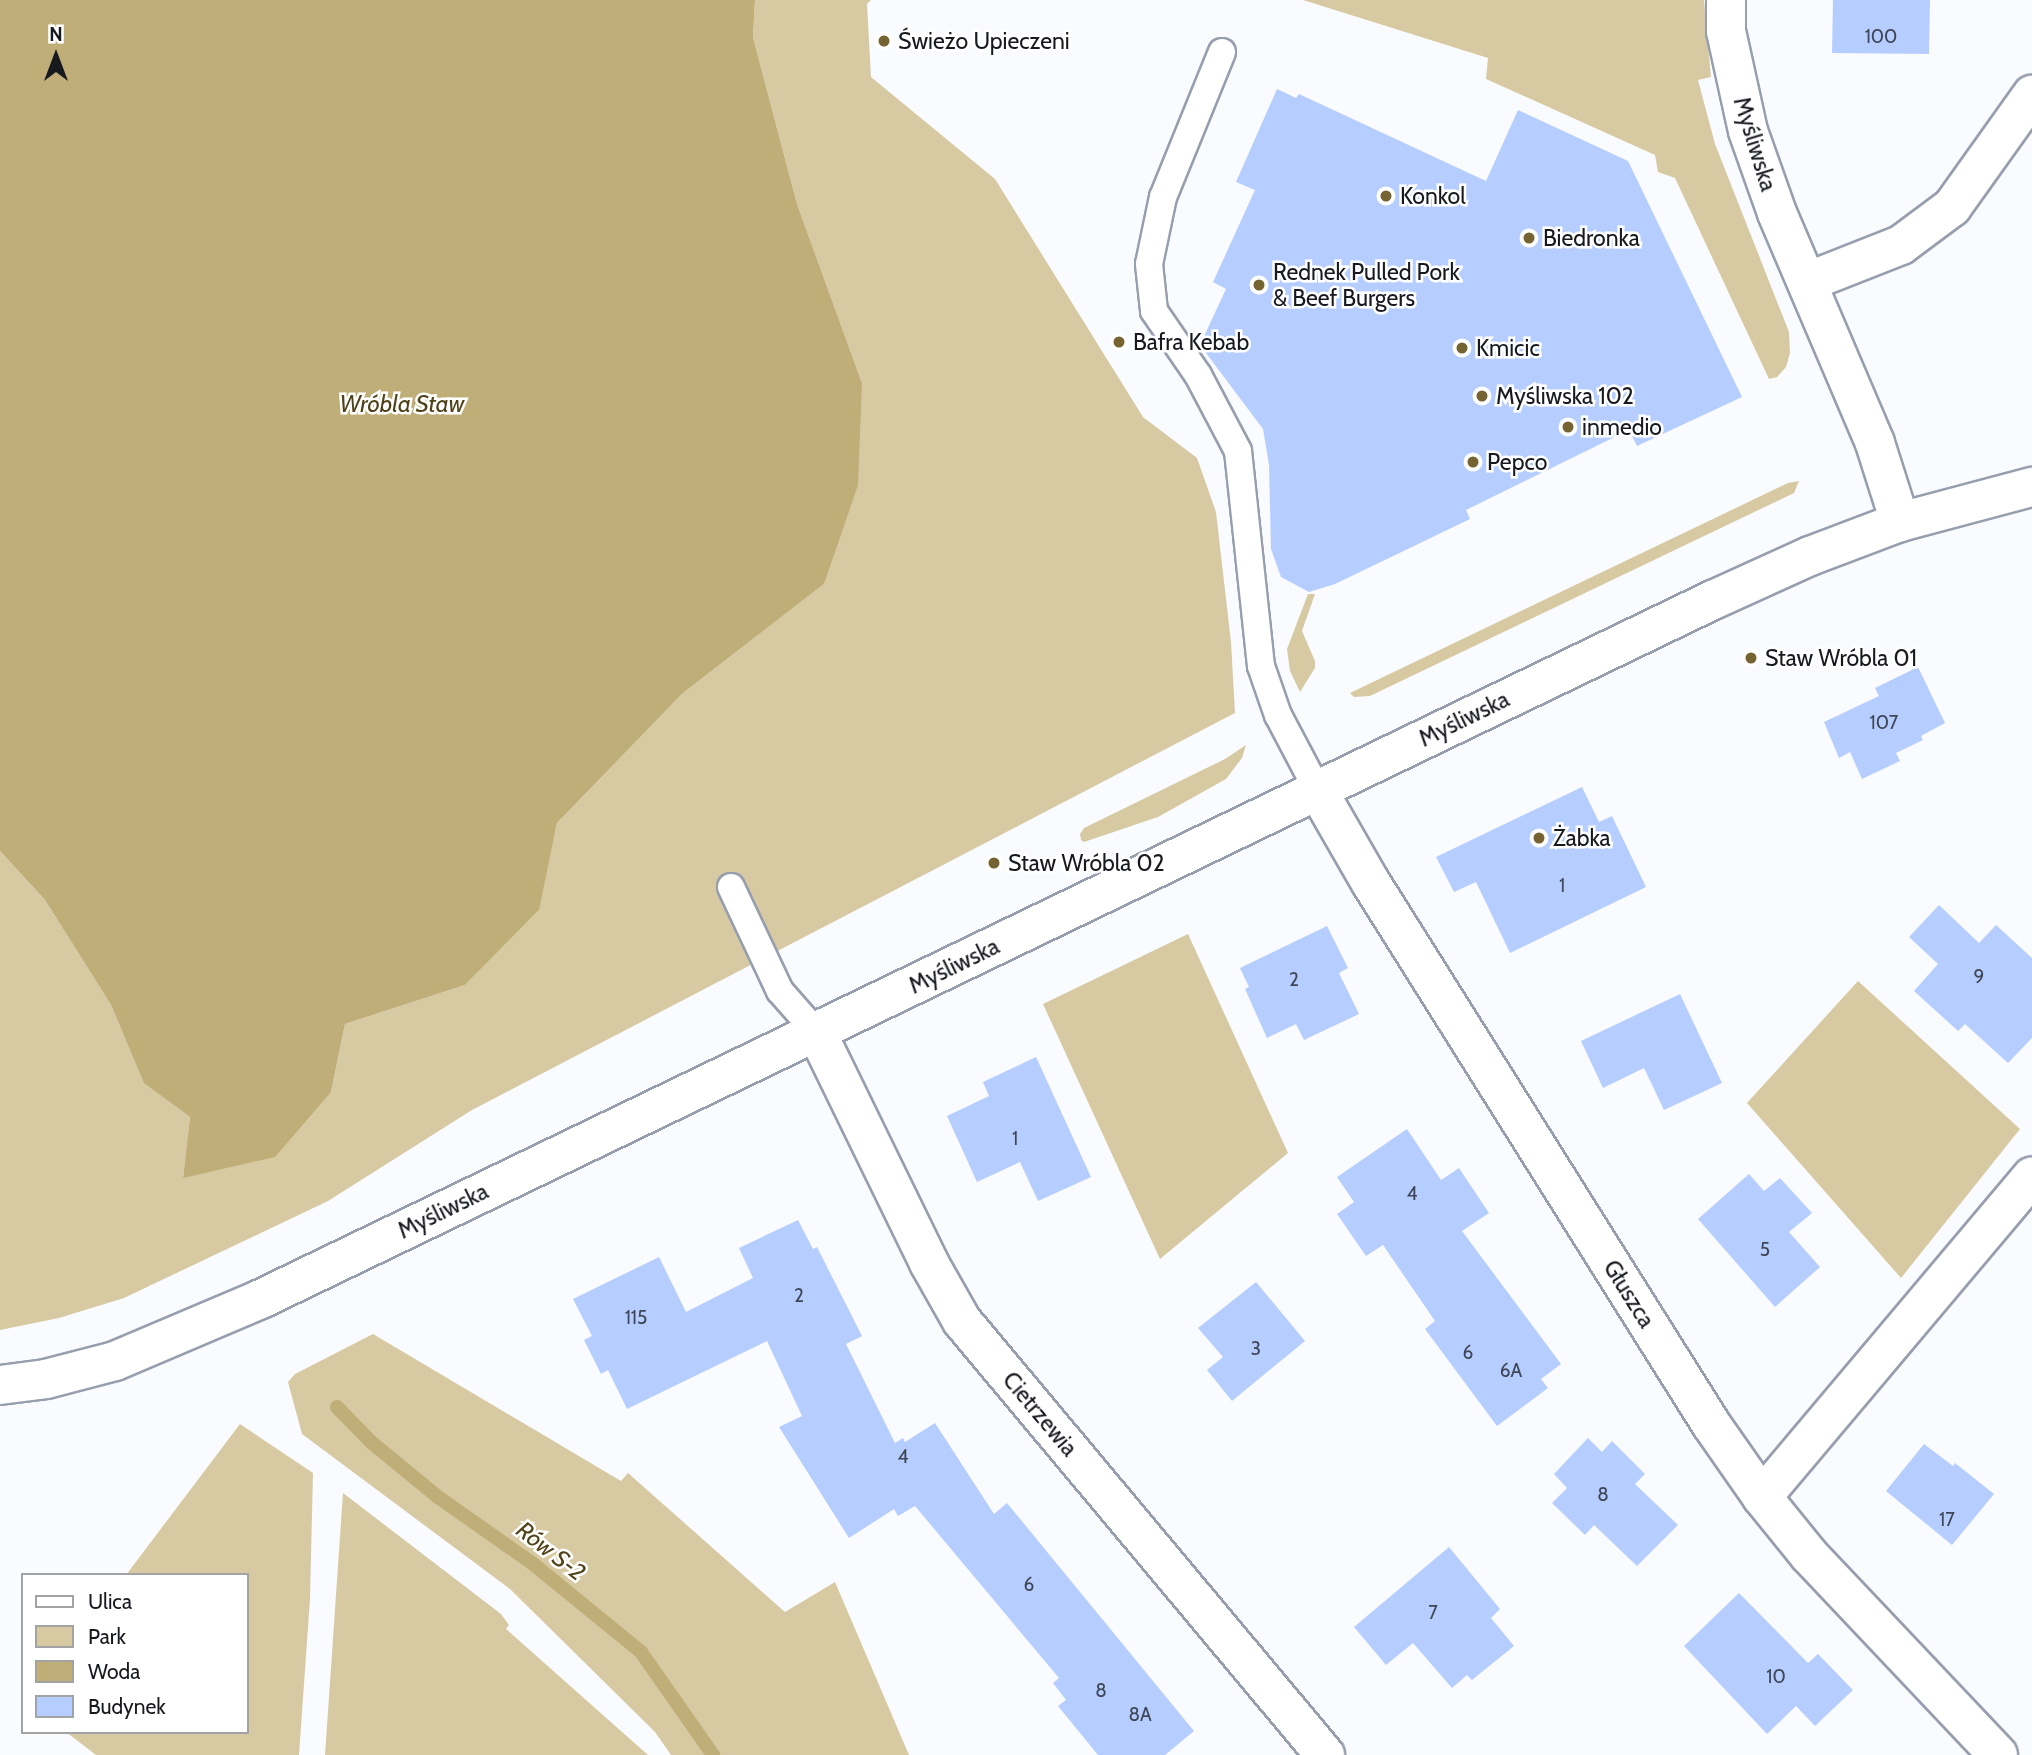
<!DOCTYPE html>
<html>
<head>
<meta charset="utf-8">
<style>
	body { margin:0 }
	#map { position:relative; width:2032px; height:1755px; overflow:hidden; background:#f9fbfe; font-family:Cabin,sans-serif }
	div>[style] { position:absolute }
	.green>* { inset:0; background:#d7caa3 }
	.water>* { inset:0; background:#c0ae78 }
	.stream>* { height:14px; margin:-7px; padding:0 7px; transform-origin:7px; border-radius:7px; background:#c0ae78 }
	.building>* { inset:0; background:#b6ceff }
	.roads { filter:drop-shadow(2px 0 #979eae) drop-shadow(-2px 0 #979eae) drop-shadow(0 2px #979eae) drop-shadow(0 -2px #979eae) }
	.service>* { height:26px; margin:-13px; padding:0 13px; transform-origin:13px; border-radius:13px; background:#fff }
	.minor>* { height:38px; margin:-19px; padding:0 19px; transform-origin:19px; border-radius:19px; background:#fff }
	.tertiary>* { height:38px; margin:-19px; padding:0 19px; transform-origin:19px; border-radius:19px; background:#fff }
	.dots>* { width:19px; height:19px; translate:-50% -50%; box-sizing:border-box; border:4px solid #fff; border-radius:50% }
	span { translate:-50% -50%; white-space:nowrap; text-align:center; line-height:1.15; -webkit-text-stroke:5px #fff; paint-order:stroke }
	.number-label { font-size:19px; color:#3f4657 }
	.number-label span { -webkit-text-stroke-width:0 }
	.poi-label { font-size:23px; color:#17191f }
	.left { translate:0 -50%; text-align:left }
	.street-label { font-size:23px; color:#17191f }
	.water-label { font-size:24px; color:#504218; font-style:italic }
	.legend { position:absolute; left:21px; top:1573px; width:228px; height:161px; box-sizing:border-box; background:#fff; border:2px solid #a2a3a5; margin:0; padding:9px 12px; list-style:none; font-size:21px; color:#17191f }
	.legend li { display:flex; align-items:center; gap:14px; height:35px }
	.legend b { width:35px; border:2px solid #a2a3a5 }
	.north { position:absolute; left:21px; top:21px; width:70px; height:70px; -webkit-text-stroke:5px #fff; paint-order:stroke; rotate:0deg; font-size:19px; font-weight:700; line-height:28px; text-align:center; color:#17191f }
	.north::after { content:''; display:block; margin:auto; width:24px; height:32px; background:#17191f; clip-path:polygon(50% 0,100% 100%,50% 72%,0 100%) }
</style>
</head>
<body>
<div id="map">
	<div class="green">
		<div style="clip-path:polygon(755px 0,871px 0,867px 4px,871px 77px,995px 179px,1143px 417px,1197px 458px,1216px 512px,1231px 642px,1235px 713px,472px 1110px,328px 1201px,124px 1298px,59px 1318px,0 1330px,0 851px,45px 900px,111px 1005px,144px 1082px,190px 1117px,183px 1178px,331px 1092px,345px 1024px,465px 985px,538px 911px,557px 823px,683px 693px,824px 584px,862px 383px,797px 204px,753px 37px)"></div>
		<div style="clip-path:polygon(1303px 0,1704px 0,1711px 77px,1698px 80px,1715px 144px,1789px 332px,1790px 353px,1786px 367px,1777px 377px,1769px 379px,1675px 178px,1658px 172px,1655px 155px,1486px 79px,1488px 58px)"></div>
		<div style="clip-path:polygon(1799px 481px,1794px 493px,1370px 696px,1354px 697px,1350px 693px,1788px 483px)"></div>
		<div style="clip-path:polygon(1308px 594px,1315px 594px,1302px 631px,1315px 661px,1315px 668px,1300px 692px,1290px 671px,1287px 649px)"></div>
		<div style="clip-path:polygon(1246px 745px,1242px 758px,1226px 779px,1158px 817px,1084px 842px,1081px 840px,1080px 834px,1084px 828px,1225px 759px)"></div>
		<div style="clip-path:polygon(1188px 934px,1288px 1153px,1160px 1259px,1043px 1004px)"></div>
		<div style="clip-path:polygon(1858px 981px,2020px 1129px,1901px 1278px,1747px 1103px)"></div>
		<div style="clip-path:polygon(373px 1334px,621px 1481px,628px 1473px,785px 1612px,835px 1582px,909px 1755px,671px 1755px,655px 1732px,510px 1589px,302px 1434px,288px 1382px,295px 1374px)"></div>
		<div style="clip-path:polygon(240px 1424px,313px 1473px,310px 1599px,299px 1755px,96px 1755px,66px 1732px,247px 1732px,247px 1575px,126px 1575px)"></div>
		<div style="clip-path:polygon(343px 1493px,501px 1614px,509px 1625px,506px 1629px,648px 1755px,325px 1755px)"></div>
	</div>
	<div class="water">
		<div style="clip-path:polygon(0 0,755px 0,753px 37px,797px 204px,862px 383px,858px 485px,824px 584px,683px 693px,557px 823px,539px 910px,465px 985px,345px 1024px,331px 1092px,275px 1157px,183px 1178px,190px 1117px,144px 1083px,111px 1005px,45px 900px,0 851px)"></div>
	</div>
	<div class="stream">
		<div style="left:337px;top:1407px;width:49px;rotate:45.8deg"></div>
		<div style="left:371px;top:1442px;width:87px;rotate:39.4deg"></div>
		<div style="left:438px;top:1497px;width:115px;rotate:35.1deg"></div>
		<div style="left:532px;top:1563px;width:141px;rotate:39.2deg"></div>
		<div style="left:641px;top:1652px;width:126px;rotate:55deg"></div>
	</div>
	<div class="building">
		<div style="clip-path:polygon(1833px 0,1930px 0,1929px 54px,1832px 53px)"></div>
		<div style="clip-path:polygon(1277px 89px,1296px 98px,1299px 94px,1486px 181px,1518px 110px,1628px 161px,1742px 397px,1637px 446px,1629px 430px,1466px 510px,1470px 519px,1335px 584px,1309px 592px,1281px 577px,1271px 549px,1269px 465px,1263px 429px,1200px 345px,1226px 289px,1213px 282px,1255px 190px,1236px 182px)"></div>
		<div style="clip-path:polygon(1918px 667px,1945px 723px,1921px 736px,1923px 740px,1896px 753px,1900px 761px,1862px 779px,1850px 752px,1839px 758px,1824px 722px,1879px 696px,1875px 688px)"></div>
		<div style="clip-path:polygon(1582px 787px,1599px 822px,1612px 816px,1646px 887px,1510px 953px,1476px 882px,1454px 892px,1436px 857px)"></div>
		<div style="clip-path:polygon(1939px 905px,1979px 943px,1996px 925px,2032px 958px,2032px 1038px,2008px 1063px,1965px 1024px,1958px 1031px,1914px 991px,1938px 964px,1909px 937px)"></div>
		<div style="clip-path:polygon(1327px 926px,1348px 968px,1339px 973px,1359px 1014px,1304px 1040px,1296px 1024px,1267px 1038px,1245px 989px,1249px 987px,1240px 968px)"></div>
		<div style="clip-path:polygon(1680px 994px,1722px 1083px,1664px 1110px,1644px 1068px,1603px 1088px,1581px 1041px)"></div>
		<div style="clip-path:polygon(1036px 1057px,1091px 1177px,1038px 1201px,1020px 1162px,977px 1182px,947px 1116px,989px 1096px,983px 1082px)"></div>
		<div style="clip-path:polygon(1407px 1129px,1441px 1180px,1459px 1168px,1489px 1213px,1462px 1231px,1561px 1364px,1541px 1379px,1548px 1388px,1497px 1426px,1425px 1329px,1435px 1321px,1383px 1245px,1366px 1256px,1337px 1214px,1354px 1202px,1337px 1177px)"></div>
		<div style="clip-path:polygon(1749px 1174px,1764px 1191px,1780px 1178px,1812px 1213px,1789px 1232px,1820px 1267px,1775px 1307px,1698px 1219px)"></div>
		<div style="clip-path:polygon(798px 1220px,813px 1249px,817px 1247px,862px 1336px,846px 1344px,895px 1443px,903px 1438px,905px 1442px,935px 1423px,994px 1514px,1007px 1503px,1194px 1731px,1165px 1755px,1098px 1755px,1058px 1706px,1066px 1700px,1053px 1683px,1059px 1678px,915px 1506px,898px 1516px,894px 1509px,849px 1538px,779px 1427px,802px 1416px,767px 1341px,627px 1409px,608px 1370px,601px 1374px,584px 1340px,592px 1336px,573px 1299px,659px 1257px,686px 1312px,753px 1278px,739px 1248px)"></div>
		<div style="clip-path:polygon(1256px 1282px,1305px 1341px,1232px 1401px,1207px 1370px,1223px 1357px,1198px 1328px)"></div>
		<div style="clip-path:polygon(1588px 1438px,1602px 1452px,1612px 1441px,1645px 1474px,1635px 1484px,1678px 1525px,1637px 1566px,1594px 1525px,1585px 1535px,1552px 1503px,1567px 1488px,1554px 1474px)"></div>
		<div style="clip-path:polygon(1924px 1444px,1953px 1466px,1955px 1463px,1994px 1494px,1952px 1545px,1886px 1491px)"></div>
		<div style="clip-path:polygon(1449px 1547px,1500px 1609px,1491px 1618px,1514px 1646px,1472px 1680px,1467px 1675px,1452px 1688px,1413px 1643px,1386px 1665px,1354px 1627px)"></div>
		<div style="clip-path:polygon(1739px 1593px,1808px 1663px,1818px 1654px,1853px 1690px,1815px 1726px,1796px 1706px,1767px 1734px,1684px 1646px)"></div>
	</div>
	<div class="roads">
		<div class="service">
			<div style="left:1222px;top:52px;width:157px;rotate:112.1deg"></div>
			<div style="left:1163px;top:197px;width:68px;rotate:101.8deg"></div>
			<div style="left:1149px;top:264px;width:47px;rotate:83.9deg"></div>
			<div style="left:1154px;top:311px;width:78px;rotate:55.5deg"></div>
			<div style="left:1198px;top:375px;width:86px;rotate:62.2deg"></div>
			<div style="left:1238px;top:451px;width:216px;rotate:83.9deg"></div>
			<div style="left:1261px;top:666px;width:52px;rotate:70.9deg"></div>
			<div style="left:1278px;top:715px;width:86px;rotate:62.2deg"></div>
			<div style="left:731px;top:887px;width:115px;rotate:64.8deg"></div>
			<div style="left:780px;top:991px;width:56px;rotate:48.6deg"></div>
		</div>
		<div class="minor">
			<div style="left:1726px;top:0;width:31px;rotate:90deg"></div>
			<div style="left:1726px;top:31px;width:102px;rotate:77.6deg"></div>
			<div style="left:1748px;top:131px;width:87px;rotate:70.5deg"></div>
			<div style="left:1777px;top:213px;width:250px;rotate:66.9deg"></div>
			<div style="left:1875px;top:443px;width:83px;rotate:72.4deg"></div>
			<div style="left:1807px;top:282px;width:101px;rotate:-21.5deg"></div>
			<div style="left:1901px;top:245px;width:64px;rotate:-36.7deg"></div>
			<div style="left:1952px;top:207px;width:138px;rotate:-54.5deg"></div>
			<div style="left:1318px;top:791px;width:106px;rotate:60.1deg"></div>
			<div style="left:1371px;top:883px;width:639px;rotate:57.85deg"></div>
			<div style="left:1711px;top:1424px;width:89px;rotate:55.1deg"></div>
			<div style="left:1762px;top:1497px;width:75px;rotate:51deg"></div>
			<div style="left:1809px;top:1555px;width:275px;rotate:46.6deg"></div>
			<div style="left:817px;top:1033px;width:256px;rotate:64deg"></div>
			<div style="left:929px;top:1263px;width:67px;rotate:60.4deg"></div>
			<div style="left:962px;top:1321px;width:566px;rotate:50.09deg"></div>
			<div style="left:1762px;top:1497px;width:419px;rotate:-49.9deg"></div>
		</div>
		<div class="tertiary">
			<div style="left:0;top:1385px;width:46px;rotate:-7.4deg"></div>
			<div style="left:46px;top:1379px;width:71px;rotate:-14.6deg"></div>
			<div style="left:115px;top:1361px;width:159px;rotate:-23deg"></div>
			<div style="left:261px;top:1299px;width:1611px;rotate:-25.71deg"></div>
			<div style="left:1713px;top:600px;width:107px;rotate:-24.4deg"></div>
			<div style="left:1810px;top:556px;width:96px;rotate:-20.7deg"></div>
			<div style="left:1900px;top:522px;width:137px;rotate:-14.9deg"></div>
		</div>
	</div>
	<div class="dots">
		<div style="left:884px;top:41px;background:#756432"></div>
		<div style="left:1386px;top:196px;background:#756432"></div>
		<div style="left:1529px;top:238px;background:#756432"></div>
		<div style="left:1259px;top:285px;background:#756432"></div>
		<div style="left:1119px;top:342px;background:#756432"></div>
		<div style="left:1462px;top:348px;background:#756432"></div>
		<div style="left:1482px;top:396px;background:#756432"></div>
		<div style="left:1568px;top:427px;background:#756432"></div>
		<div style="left:1473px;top:462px;background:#756432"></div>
		<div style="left:1751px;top:658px;background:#756432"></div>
		<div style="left:1539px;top:838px;background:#756432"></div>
		<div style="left:994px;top:863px;background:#756432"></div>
	</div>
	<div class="number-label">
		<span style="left:1881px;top:37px">100</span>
		<span style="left:1884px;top:723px">107</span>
		<span style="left:1562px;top:886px">1</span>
		<span style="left:1979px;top:977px">9</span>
		<span style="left:1294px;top:980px">2</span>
		<span style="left:1015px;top:1139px">1</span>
		<span style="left:1412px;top:1194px">4</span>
		<span style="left:1765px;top:1250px">5</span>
		<span style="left:799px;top:1296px">2</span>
		<span style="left:636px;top:1318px">115</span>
		<span style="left:1256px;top:1349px">3</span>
		<span style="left:1468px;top:1353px">6</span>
		<span style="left:1511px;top:1371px">6A</span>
		<span style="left:903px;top:1457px">4</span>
		<span style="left:1603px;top:1495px">8</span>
		<span style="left:1947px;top:1520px">17</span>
		<span style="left:1029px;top:1585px">6</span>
		<span style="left:1433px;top:1613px">7</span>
		<span style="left:1776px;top:1677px">10</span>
		<span style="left:1101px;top:1691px">8</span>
		<span style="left:1140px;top:1715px">8A</span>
	</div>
	<div class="poi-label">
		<span class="left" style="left:898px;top:41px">Świeżo Upieczeni</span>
		<span class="left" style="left:1400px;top:196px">Konkol</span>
		<span class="left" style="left:1543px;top:238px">Biedronka</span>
		<span class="left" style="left:1273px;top:285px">Rednek Pulled Pork<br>&amp; Beef Burgers</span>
		<span class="left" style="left:1133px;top:342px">Bafra Kebab</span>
		<span class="left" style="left:1476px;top:348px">Kmicic</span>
		<span class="left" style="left:1496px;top:396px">Myśliwska 102</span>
		<span class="left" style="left:1582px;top:427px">inmedio</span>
		<span class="left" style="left:1487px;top:462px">Pepco</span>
		<span class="left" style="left:1765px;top:658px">Staw Wróbla 01</span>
		<span class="left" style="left:1553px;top:838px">Żabka</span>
		<span class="left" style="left:1008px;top:863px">Staw Wróbla 02</span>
	</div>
	<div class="street-label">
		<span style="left:1755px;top:144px;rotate:73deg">Myśliwska</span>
		<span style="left:1464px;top:719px;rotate:-26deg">Myśliwska</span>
		<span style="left:954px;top:966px;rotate:-26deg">Myśliwska</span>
		<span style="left:443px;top:1211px;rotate:-26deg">Myśliwska</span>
		<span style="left:1629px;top:1294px;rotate:58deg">Głuszca</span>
		<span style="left:1040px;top:1414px;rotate:50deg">Cietrzewia</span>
	</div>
	<div class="water-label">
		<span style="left:402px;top:404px">Wróbla Staw</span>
		<span style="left:551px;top:1551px;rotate:38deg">Rów S-2</span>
	</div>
	<ul class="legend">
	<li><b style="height:9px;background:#fff"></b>Ulica</li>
	<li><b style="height:19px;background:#d7caa3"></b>Park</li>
	<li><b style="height:19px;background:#c0ae78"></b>Woda</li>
	<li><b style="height:19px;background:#b6ceff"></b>Budynek</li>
	</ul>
	<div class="north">N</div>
</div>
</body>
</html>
